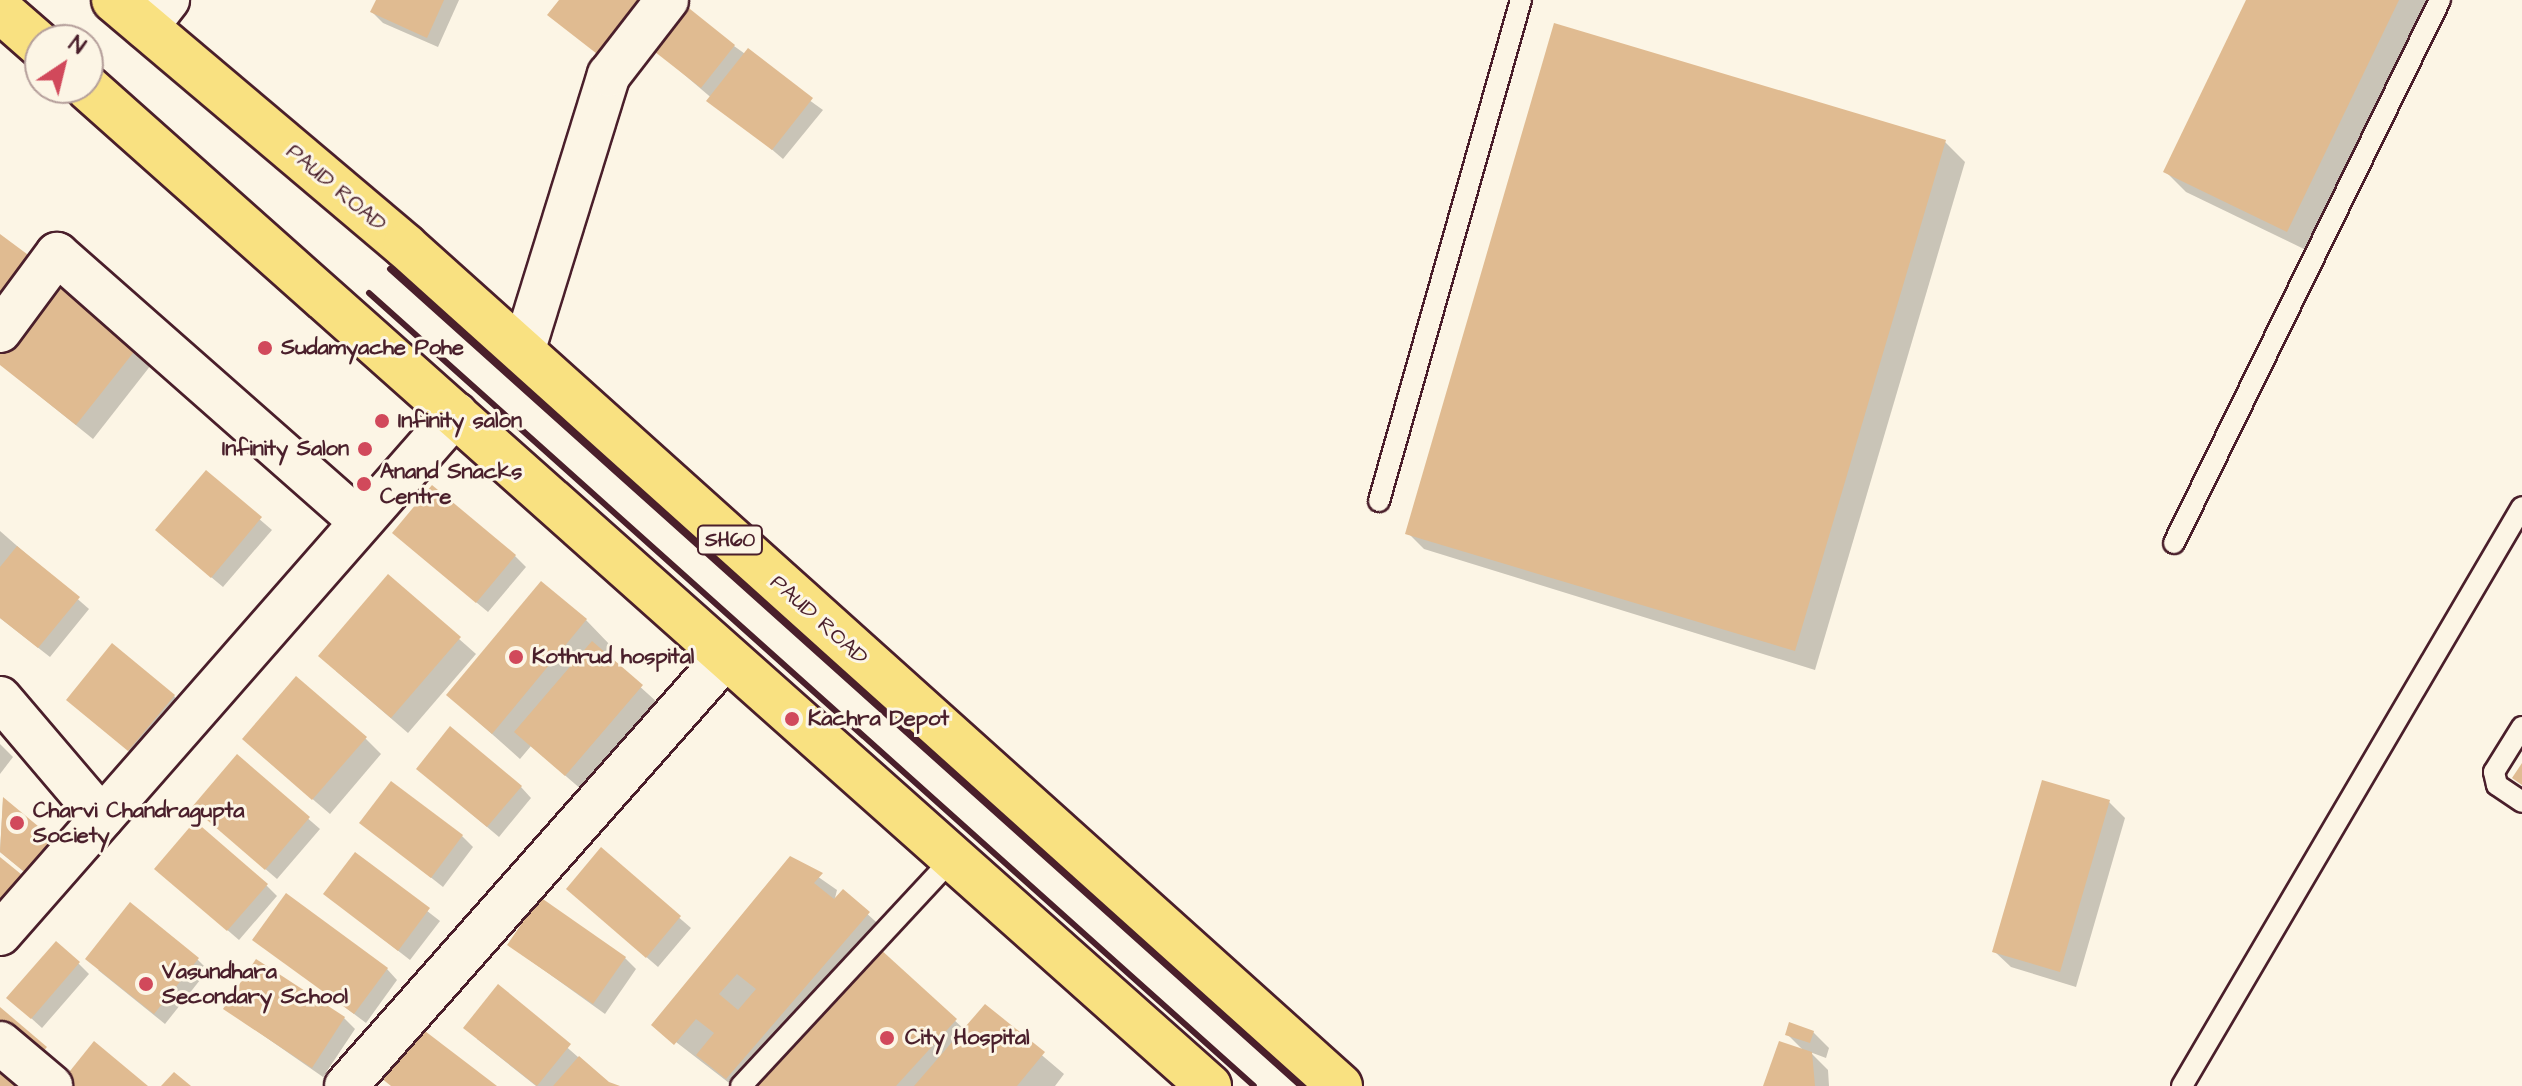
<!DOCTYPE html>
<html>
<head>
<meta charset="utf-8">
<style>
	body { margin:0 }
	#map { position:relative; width:2522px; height:1086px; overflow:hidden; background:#fcf5e5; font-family:"Architects Daughter",sans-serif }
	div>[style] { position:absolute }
	.shadow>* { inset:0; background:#0003 }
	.building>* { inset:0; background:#e0bb91 }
	.roads { filter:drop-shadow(2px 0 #4a1f2b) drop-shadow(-2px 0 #4a1f2b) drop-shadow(0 2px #4a1f2b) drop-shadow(0 -2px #4a1f2b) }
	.lane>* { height:20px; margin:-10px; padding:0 10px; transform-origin:10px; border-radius:10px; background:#fcf5e5 }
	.street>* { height:42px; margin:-21px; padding:0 21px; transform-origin:21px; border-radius:21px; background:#fcf5e5 }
	.primary>* { height:44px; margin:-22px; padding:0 22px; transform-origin:22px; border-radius:22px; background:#f9e181 }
	.rail>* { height:6px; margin:-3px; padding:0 3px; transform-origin:3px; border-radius:3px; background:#4a1f2b }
	.dots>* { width:22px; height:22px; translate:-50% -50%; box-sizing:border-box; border:4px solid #fcf5e5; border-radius:50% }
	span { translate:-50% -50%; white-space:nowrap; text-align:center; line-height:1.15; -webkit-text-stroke:6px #fcf5e5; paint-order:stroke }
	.shield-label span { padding:2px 6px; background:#fcf5e5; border:2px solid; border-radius:6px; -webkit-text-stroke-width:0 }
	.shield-label { font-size:20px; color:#4a1f2b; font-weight:700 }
	.street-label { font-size:22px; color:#4a1f2b }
	.poi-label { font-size:22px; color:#4a1f2b; font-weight:700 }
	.left { translate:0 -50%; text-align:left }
	.right { translate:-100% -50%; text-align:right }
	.north { position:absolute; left:24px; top:24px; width:80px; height:80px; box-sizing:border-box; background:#fcf5e5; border:2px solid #b59f9b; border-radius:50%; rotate:35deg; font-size:22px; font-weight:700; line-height:32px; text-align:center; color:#4a1f2b }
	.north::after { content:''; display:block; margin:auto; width:28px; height:36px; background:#d1495b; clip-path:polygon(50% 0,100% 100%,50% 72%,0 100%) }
</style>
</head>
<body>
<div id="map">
	<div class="shadow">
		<div style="clip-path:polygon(378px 0,459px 0,438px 47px,383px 23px,372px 12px)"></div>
		<div style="clip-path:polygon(2248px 0,2429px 0,2308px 251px,2186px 192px,2166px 172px)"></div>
		<div style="clip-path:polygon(734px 46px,823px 110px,783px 159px,653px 48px)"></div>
		<div style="clip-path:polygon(1944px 141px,1965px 162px,1815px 670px,1424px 549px,1408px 533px)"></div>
		<div style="clip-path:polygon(135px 349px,151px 365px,93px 439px,0 364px)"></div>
		<div style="clip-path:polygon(206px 473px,272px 530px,223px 587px,168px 541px)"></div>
		<div style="clip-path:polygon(0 531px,89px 609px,50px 657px,0 618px)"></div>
		<div style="clip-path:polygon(406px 544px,515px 556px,526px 567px,488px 612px)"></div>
		<div style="clip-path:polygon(388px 576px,476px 654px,408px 733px,336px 671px)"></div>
		<div style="clip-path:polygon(586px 620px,612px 647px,605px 655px,658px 703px,582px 790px,531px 746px,520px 759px,448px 695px)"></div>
		<div style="clip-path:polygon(174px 696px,184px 707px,140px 760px,79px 710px)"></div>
		<div style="clip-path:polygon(365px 738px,381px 754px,330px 814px,261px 755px)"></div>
		<div style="clip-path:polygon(0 744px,13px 757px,0 774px)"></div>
		<div style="clip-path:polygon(237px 757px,320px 829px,277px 879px,205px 817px)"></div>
		<div style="clip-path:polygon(430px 779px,521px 787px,531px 798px,499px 837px)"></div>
		<div style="clip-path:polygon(3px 800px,46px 889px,0 852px)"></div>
		<div style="clip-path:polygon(2109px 802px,2125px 818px,2076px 987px,2011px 967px,1994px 951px)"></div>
		<div style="clip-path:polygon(362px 823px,462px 836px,473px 847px,443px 887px)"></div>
		<div style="clip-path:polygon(601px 850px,691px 928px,658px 967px,579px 899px)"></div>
		<div style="clip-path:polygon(355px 855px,440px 921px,410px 960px,325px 894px)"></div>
		<div style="clip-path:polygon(791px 858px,837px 890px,834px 902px,843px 892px,885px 930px,733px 1086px,654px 1025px)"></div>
		<div style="clip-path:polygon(168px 879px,266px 885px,277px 896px,239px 940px)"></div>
		<div style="clip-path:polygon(255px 939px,387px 969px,397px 980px,366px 1023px)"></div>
		<div style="clip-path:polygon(509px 945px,625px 958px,636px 969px,605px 1014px)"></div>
		<div style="clip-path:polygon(879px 951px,965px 1030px,985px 1007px,1064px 1074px,1055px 1086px,756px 1086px)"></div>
		<div style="clip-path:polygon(197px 959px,208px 970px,165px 1024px,98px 970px)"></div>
		<div style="clip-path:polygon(78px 963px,89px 974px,42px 1028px,20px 1008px)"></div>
		<div style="clip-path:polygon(498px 987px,610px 1085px,617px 1086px,536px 1086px,477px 1039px)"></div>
		<div style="clip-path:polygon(225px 1009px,344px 1018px,355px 1029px,323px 1077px)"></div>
		<div style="clip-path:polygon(0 1010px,56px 1059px,42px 1076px)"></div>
		<div style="clip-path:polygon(1813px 1032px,1829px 1048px,1826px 1058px,1810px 1052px,1828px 1070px,1829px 1086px,1766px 1086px,1805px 1052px,1787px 1034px)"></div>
	</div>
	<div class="building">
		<div style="clip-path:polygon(376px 0,444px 0,427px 38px,370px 12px)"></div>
		<div style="clip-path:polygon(559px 0,646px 0,601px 57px,547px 15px)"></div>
		<div style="clip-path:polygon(2246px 0,2399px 0,2287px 232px,2163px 172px)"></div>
		<div style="clip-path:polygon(685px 5px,735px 45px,701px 88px,650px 48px)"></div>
		<div style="clip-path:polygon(1554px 23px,1946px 140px,1795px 651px,1405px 534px)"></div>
		<div style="clip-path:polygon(748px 48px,813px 98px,772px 150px,706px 101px)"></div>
		<div style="clip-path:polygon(0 234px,31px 257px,0 298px)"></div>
		<div style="clip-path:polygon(52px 282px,137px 348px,76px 425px,0 365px,0 347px)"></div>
		<div style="clip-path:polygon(206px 470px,262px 517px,211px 578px,155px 530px)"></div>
		<div style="clip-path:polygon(432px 485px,516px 555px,476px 603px,392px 533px)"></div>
		<div style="clip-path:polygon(17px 546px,80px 597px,38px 648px,0 618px,0 567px)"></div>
		<div style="clip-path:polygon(388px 574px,461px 637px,391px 718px,318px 656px)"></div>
		<div style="clip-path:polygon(541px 581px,587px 619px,492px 734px,446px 695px)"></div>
		<div style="clip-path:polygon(592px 641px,643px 685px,565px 776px,514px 732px)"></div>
		<div style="clip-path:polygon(112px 643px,175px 695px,128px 751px,66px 700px)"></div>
		<div style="clip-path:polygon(296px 676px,367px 737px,312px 800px,242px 739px)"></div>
		<div style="clip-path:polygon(450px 726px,522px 786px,487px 827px,416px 769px)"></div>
		<div style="clip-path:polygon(237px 754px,310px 817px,265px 870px,192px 807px)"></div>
		<div style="clip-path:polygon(2522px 763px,2522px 785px,2512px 778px)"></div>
		<div style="clip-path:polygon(2042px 780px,2110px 800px,2060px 972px,1992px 952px)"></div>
		<div style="clip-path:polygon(391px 781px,463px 835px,431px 878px,359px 823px)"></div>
		<div style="clip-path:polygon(3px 797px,62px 846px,34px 880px,0 852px)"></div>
		<div style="clip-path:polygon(195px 821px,268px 884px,227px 931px,154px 869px)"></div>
		<div style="clip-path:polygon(601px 847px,681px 916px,646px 958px,566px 889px)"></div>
		<div style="clip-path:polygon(355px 852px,430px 908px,398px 951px,323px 894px)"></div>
		<div style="clip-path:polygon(evenodd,790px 856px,823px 873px,814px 883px,834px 899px,843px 889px,870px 912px,726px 1079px,696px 1055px,714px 1033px,696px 1019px,674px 1045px,651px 1025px,790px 856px,737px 974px,756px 989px,738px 1010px,719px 994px,737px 974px)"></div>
		<div style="clip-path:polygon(0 857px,32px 883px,0 922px)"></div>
		<div style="clip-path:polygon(286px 893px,388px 968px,354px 1014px,252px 940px)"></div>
		<div style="clip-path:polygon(540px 897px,626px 957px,593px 1004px,507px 945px)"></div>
		<div style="clip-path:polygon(130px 902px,199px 958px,154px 1014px,85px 959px)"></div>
		<div style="clip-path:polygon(56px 941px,80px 962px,31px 1019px,6px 998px)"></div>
		<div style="clip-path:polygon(879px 948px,957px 1019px,896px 1086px,753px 1086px)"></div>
		<div style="clip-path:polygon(256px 959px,345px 1017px,312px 1068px,223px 1009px)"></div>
		<div style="clip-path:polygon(498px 984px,571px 1044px,537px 1086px,463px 1028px)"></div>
		<div style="clip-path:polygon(985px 1004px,1045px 1052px,1017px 1086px,914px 1086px)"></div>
		<div style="clip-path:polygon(0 1007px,47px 1047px,30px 1067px,0 1041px)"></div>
		<div style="clip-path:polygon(1789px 1022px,1814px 1031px,1810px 1043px,1785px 1035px)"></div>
		<div style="clip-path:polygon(421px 1028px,497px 1086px,391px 1086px,381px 1078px)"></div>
		<div style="clip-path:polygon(94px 1041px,148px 1086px,58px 1086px)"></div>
		<div style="clip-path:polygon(1779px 1041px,1812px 1052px,1815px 1086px,1763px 1086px)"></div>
		<div style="clip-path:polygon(579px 1056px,609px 1082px,620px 1086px,553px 1086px)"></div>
		<div style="clip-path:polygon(174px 1072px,191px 1086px,161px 1086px)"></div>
		<div style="clip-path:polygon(0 1073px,17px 1086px,0 1086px)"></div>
	</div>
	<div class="roads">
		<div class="lane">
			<div style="left:1379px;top:501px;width:521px;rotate:-74.18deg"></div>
			<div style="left:2174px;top:543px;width:605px;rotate:-63.9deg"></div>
			<div style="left:2522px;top:727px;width:53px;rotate:121.9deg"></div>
			<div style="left:2494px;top:772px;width:13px;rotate:77deg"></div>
			<div style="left:2497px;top:785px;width:30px;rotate:34deg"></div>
			<div style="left:741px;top:1086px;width:310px;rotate:-47.1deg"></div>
			<div style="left:2182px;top:1086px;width:671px;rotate:-59.58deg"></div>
		</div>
		<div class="street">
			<div style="left:146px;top:28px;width:36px;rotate:-52deg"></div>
			<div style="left:0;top:331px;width:96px;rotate:-53.5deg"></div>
			<div style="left:57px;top:254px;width:405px;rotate:41.4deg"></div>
			<div style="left:523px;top:352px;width:290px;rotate:-72.8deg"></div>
			<div style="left:609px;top:75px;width:95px;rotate:-52.3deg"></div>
			<div style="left:0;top:698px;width:157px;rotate:49.6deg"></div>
			<div style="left:0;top:934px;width:692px;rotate:-48.75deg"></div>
			<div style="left:0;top:1043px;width:67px;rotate:40.1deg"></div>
			<div style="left:346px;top:1086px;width:573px;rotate:-48.47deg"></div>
		</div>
		<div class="primary">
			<div style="left:114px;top:0;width:381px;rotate:40.2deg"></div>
			<div style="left:405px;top:246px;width:1257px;rotate:41.94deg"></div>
			<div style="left:0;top:10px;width:53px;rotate:41.2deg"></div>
			<div style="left:88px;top:88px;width:1501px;rotate:41.68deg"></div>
		</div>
	</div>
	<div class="rail">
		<div style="left:390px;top:269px;width:1224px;rotate:41.89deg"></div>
		<div style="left:369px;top:293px;width:1188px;rotate:41.86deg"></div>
	</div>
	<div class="dots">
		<div style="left:265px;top:348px;background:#d1495b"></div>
		<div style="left:382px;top:421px;background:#d1495b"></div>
		<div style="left:365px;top:449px;background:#d1495b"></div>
		<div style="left:364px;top:484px;background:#d1495b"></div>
		<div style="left:516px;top:657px;background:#d1495b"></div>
		<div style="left:792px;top:719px;background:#d1495b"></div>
		<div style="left:17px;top:823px;background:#d1495b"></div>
		<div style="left:146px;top:984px;background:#d1495b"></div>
		<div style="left:887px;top:1038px;background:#d1495b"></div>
	</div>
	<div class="shield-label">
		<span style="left:730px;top:540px">SH60</span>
	</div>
	<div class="street-label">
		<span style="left:336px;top:188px;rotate:40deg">PAUD ROAD</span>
		<span style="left:819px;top:620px;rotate:42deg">PAUD ROAD</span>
	</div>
	<div class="poi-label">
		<span class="left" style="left:281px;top:348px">Sudamyache Pohe</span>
		<span class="left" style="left:398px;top:421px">Infinity salon</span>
		<span class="right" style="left:349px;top:449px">Infinity Salon</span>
		<span class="left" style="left:380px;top:484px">Anand Snacks<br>Centre</span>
		<span class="left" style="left:532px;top:657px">Kothrud hospital</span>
		<span class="left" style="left:808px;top:719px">Kachra Depot</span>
		<span class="left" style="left:33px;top:823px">Charvi Chandragupta<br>Society</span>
		<span class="left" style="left:162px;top:984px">Vasundhara<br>Secondary School</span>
		<span class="left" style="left:905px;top:1038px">City Hospital</span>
	</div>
	<div class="north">N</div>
</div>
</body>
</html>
